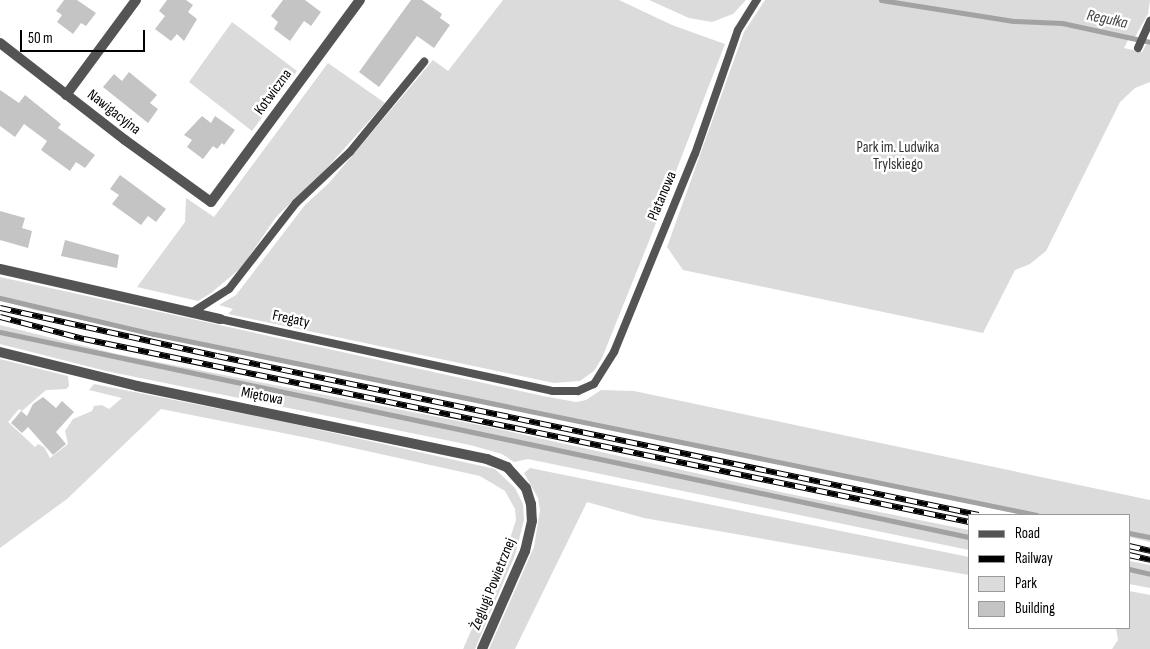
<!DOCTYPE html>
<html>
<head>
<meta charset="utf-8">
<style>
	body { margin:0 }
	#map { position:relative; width:1150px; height:649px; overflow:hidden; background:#fff; font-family:"Sofia Sans Condensed",sans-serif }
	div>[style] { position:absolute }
	.green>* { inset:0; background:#dbdbdb }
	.stream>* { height:5px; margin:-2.5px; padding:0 2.5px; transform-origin:2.5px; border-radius:2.5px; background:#a2a2a2 }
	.building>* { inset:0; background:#c4c4c4 }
	.service>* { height:8px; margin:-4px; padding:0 4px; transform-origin:4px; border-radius:4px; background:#545454 }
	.minor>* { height:10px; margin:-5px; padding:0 5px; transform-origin:5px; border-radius:5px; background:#545454 }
	.rail>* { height:5.5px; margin-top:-2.75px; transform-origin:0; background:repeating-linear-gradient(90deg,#fff 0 11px,#000 0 22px); box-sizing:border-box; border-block:1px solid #000 }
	span { translate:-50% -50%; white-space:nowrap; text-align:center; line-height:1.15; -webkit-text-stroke:5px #fff; paint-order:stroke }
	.street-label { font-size:15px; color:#000 }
	.park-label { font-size:15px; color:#323232 }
	.water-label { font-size:16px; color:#434343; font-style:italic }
	.legend { position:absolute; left:968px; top:514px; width:162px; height:115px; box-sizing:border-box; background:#fff; border:1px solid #999; margin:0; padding:6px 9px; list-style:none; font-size:15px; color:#000 }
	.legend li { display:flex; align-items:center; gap:10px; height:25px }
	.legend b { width:25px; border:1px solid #999 }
	.scale { position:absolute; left:20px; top:30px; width:125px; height:22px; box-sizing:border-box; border:2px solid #000; border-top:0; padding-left:6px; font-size:15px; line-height:18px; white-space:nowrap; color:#000; -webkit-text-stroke:4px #fff; paint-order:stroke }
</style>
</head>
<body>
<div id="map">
	<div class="green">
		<div style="clip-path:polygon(503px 0,619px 0,672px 25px,725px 44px,651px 236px,602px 358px,594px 371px,580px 381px,554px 383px,228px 314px,233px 309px,219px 305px,236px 295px,305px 205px,329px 183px,433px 60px,448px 71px)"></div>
		<div style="clip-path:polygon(649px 0,746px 0,733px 14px,712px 22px,689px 18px)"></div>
		<div style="clip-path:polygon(765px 0,1150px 0,1148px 14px,1135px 37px,1130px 36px,1124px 48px,1142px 52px,1146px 45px,1150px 45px,1150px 82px,1135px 88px,1120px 102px,1046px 251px,1030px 264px,1015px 270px,983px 333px,683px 270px,667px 247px,744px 32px)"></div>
		<div style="clip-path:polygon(232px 22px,297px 71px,252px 131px,189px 82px)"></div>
		<div style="clip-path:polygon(328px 63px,385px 103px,327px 168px,276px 217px,242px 267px,211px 293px,198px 301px,137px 287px,185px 222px,186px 198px,214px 217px)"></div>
		<div style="clip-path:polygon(0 277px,543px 396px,576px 402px,586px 400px,601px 390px,634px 391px,1150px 500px,1150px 542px,1129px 537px,1129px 515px,1024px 515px,34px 310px,0 300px)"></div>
		<div style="clip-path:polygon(0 325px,117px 354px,494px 428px,785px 493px,969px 530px,969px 550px,528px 459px,514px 462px,502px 454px,470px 445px,106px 371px,0 344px)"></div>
		<div style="clip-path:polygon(0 359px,68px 376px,69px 386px,66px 389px,46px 390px,22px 411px,19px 409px,8px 422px,35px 447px,38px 444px,44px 447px,50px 458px,68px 444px,65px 431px,73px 419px,92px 411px,94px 406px,102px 405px,109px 409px,122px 398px,89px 390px,94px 384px,280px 421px,495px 469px,515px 488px,523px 504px,524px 520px,515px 555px,475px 649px,463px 649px,506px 551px,516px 520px,515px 509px,505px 491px,480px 476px,308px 438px,161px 409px,67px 499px,0 548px)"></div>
		<div style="clip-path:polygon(530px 468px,969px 557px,969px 575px,644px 518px,587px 502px,515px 649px,489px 649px,534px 547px,540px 510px,538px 498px,524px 473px)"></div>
		<div style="clip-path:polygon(1129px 561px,1150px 565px,1150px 588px,1129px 584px)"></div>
		<div style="clip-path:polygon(1129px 591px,1150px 595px,1150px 649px,1112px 649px,1118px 640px,1116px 628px,1129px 628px)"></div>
	</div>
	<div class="stream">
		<div style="left:881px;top:0;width:134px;rotate:9deg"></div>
		<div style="left:1013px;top:21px;width:49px;rotate:2.3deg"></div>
		<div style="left:1062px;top:23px;width:90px;rotate:12.2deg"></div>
		<div style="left:0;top:298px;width:158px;rotate:13.2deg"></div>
		<div style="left:154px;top:334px;width:901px;rotate:11.58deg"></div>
		<div style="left:0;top:332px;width:990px;rotate:11.95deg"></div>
		<div style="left:1129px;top:533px;width:21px;rotate:11deg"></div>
		<div style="left:1129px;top:569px;width:22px;rotate:13deg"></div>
	</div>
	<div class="building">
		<div style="clip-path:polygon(64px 0,77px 0,96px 13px,86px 26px,81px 23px,73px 34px,57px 22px,62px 15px,56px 11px)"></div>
		<div style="clip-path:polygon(167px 0,186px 0,193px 5px,188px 12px,197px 19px,184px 41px,177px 34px,171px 41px,155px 29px,165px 16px,159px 11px)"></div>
		<div style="clip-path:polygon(283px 0,305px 0,321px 12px,311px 26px,304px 21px,290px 41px,274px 29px,278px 22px,271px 16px)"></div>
		<div style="clip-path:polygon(411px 0,422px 0,442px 14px,440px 18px,450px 25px,434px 48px,417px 36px,379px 87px,359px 72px)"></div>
		<div style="clip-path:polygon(129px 72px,157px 95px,150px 103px,158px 109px,148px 123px,103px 87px,114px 74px,122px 81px)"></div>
		<div style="clip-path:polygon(0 90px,19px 103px,25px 95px,61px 124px,58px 128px,95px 155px,85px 168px,76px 162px,70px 171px,41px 150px,47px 141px,24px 124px,15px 137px,0 126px)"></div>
		<div style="clip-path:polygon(202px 116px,211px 123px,215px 116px,235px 130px,224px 145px,222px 143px,217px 149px,213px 146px,203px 159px,187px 147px,192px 140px,184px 135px)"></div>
		<div style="clip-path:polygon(120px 175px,166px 209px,156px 222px,148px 216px,141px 225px,112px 204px,119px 195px,110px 189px)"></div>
		<div style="clip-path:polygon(0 211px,25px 218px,22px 228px,32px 231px,28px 248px,0 240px)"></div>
		<div style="clip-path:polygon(65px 240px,119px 255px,117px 268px,61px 256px)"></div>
		<div style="clip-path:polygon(43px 397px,56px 408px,62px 401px,74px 412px,56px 432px,66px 444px,53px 455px,28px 427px,22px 433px,11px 423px,21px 411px,27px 416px,33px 404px)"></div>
	</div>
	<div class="service">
		<div style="left:1138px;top:48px;width:30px;rotate:-66deg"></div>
		<div style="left:191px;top:313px;width:45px;rotate:-32.3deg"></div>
		<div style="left:229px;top:289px;width:109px;rotate:-52.1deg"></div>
		<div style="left:296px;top:203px;width:74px;rotate:-43.4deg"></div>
		<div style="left:350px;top:152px;width:117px;rotate:-50.6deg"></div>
		<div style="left:220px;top:319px;width:341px;rotate:12.2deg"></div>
		<div style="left:553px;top:391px;width:25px"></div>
		<div style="left:578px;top:391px;width:17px;rotate:-24deg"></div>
		<div style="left:594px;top:384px;width:38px;rotate:-58deg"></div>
		<div style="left:614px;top:352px;width:214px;rotate:-67.8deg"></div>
		<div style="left:695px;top:154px;width:131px;rotate:-70.9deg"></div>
		<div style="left:738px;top:30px;width:36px;rotate:-58deg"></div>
	</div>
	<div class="minor">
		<div style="left:0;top:43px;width:158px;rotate:37.8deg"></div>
		<div style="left:125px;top:140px;width:106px;rotate:35.8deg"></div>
		<div style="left:211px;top:202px;width:251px;rotate:-53.6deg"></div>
		<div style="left:66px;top:95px;width:118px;rotate:-53.6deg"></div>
		<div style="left:0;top:269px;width:226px;rotate:12.8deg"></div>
		<div style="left:0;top:352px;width:141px;rotate:13.9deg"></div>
		<div style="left:137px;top:386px;width:358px;rotate:11.8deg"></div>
		<div style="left:487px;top:459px;width:22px;rotate:22deg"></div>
		<div style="left:507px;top:467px;width:28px;rotate:48deg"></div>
		<div style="left:526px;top:488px;width:17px;rotate:73deg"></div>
		<div style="left:531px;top:504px;width:17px;rotate:87deg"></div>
		<div style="left:532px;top:521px;width:31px;rotate:103deg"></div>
		<div style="left:525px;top:551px;width:107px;rotate:113.7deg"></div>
	</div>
	<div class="rail">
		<div style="left:0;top:308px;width:222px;rotate:12.5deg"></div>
		<div style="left:217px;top:356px;width:778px;rotate:11.79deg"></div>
		<div style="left:0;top:317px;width:87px;rotate:14.7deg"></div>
		<div style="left:84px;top:339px;width:904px;rotate:11.68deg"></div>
		<div style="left:1129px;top:546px;width:22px;rotate:13deg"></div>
		<div style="left:1129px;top:555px;width:22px;rotate:13deg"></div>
	</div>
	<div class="street-label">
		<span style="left:273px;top:92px;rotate:-54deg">Kotwiczna</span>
		<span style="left:114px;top:112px;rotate:38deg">Nawigacyjna</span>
		<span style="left:662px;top:196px;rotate:-67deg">Platanowa</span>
		<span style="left:291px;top:319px;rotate:12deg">Fregaty</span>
		<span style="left:262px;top:396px;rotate:11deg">Miętowa</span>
		<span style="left:493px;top:584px;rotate:-68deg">Żeglugi Powietrznej</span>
	</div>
	<div class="park-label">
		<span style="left:898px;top:156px">Park im. Ludwika<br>Trylskiego</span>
	</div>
	<div class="water-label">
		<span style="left:1107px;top:20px;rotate:12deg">Regułka</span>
	</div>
	<ul class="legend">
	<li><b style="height:6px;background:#545454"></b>Road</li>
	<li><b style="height:6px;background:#000"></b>Railway</li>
	<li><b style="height:14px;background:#dbdbdb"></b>Park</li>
	<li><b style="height:14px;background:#c4c4c4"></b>Building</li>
	</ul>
	<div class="scale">50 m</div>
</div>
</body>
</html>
